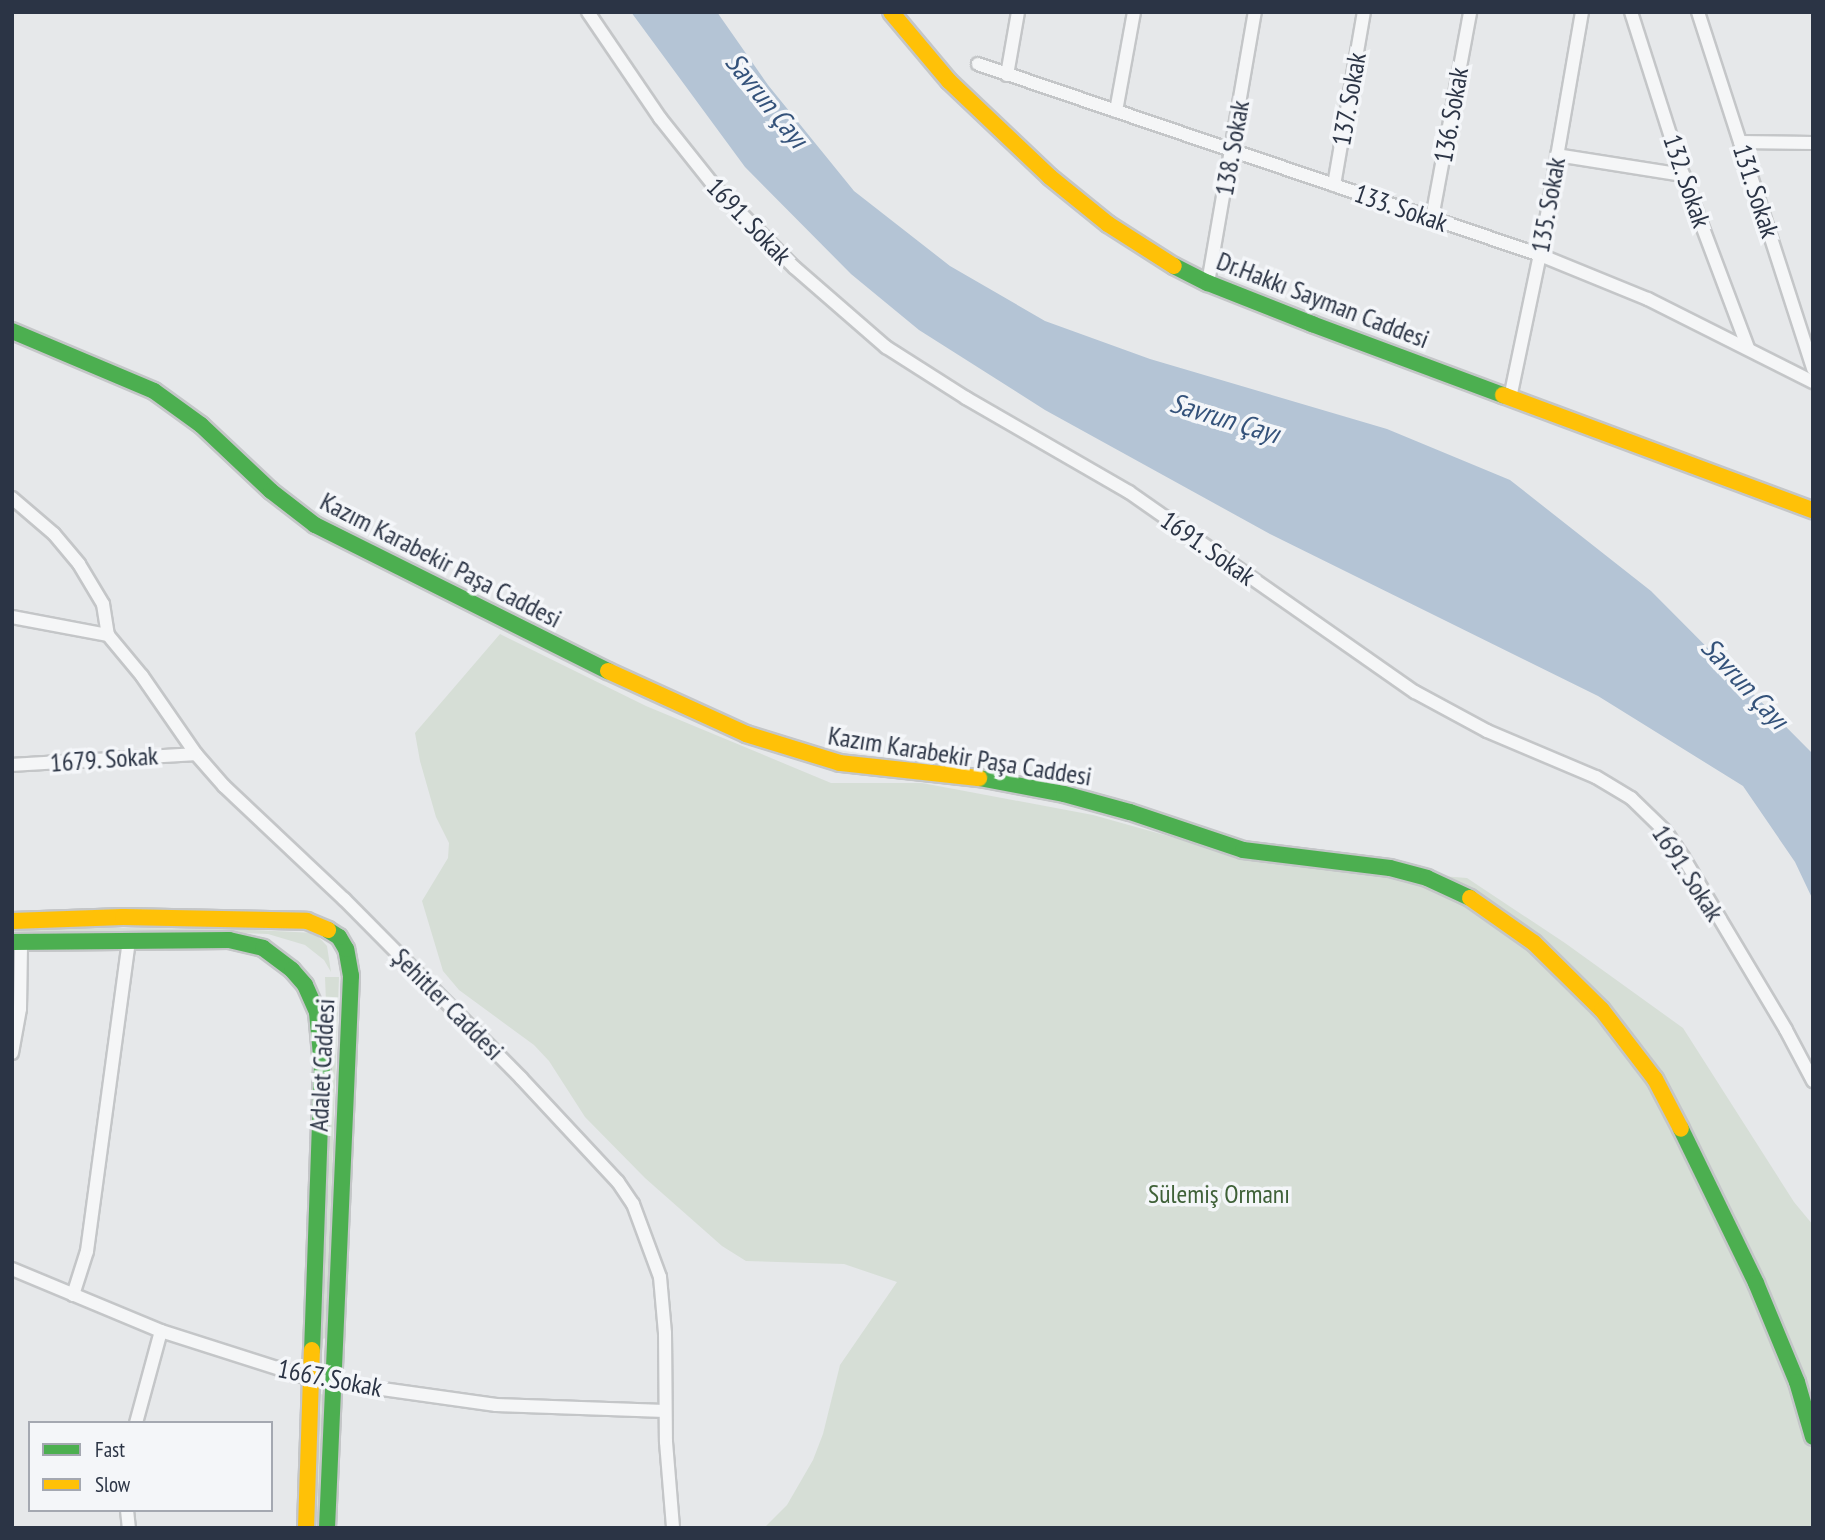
<!DOCTYPE html>
<html>
<head>
<meta charset="utf-8">
<style>
	body { margin:0 }
	#map { position:relative; width:1825px; height:1540px; overflow:hidden; background:#e6e8ea; font-family:"PT Sans Narrow",sans-serif }
	div>[style] { position:absolute }
	.green>* { inset:0; background:#d6ded6 }
	.water>* { inset:0; background:#b4c4d5 }
	.roads { filter:drop-shadow(2px 0 #c4c6c8) drop-shadow(-2px 0 #c4c6c8) drop-shadow(0 2px #c4c6c8) drop-shadow(0 -2px #c4c6c8) }
	.street>* { height:12px; margin:-6px; padding:0 6px; transform-origin:6px; border-radius:6px; background:#f5f6f7 }
	.fast>* { height:16px; margin:-8px; padding:0 8px; transform-origin:8px; border-radius:8px; background:#4caf50 }
	.slow>* { height:16px; margin:-8px; padding:0 8px; transform-origin:8px; border-radius:8px; background:#ffc107 }
	span { translate:-50% -50%; white-space:nowrap; text-align:center; line-height:1.15; -webkit-text-stroke:7px #f4f6f9; paint-order:stroke }
	.street-label { font-size:26px; color:#2b3445 }
	.park-label { font-size:26px; color:#3f6138 }
	.water-label { font-size:28px; color:#34527a; font-style:italic }
	.frame { position:absolute; inset:0; border:14px solid #2b3445; pointer-events:none }
	.legend { position:absolute; left:28px; top:1421px; width:245px; height:91px; box-sizing:border-box; background:#f4f6f9; border:2px solid #a4a8b1; margin:0; padding:9px 12px; list-style:none; font-size:21px; color:#2b3445 }
	.legend li { display:flex; align-items:center; gap:14px; height:35px }
	.legend b { width:35px; border:2px solid #a4a8b1 }
</style>
</head>
<body>
<div id="map">
	<div class="green">
		<div style="clip-path:polygon(500px 634px,646px 706px,831px 783px,922px 783px,1093px 815px,1261px 862px,1467px 878px,1565px 943px,1683px 1028px,1794px 1202px,1813px 1225px,1813px 1528px,764px 1528px,787px 1505px,813px 1460px,823px 1434px,840px 1365px,897px 1282px,844px 1264px,746px 1261px,722px 1246px,645px 1178px,585px 1117px,549px 1061px,534px 1045px,459px 990px,443px 971px,422px 901px,448px 858px,449px 843px,436px 817px,420px 761px,415px 733px)"></div>
		<div style="clip-path:polygon(113px 928px,235px 929px,315px 933px,327px 946px,331px 972px,324px 960px,305px 945px,268px 934px,182px 931px,12px 935px,12px 931px,30px 929px)"></div>
		<div style="clip-path:polygon(325px 977px,339px 977px,326px 1338px,322px 1339px,330px 1104px)"></div>
		<div style="clip-path:polygon(321px 1394px,324px 1395px,318px 1528px,315px 1528px)"></div>
	</div>
	<div class="water">
		<div style="clip-path:polygon(631px 12px,717px 12px,768px 85px,854px 191px,950px 266px,1045px 321px,1150px 359px,1387px 429px,1510px 480px,1651px 591px,1813px 754px,1813px 900px,1795px 862px,1743px 786px,1598px 696px,1270px 534px,1045px 410px,919px 330px,851px 274px,745px 167px)"></div>
	</div>
	<div class="roads">
		<div class="street">
			<div style="left:588px;top:12px;width:128px;rotate:55.8deg"></div>
			<div style="left:660px;top:118px;width:87px;rotate:51.5deg"></div>
			<div style="left:714px;top:186px;width:115px;rotate:45.4deg"></div>
			<div style="left:795px;top:268px;width:121px;rotate:41deg"></div>
			<div style="left:886px;top:347px;width:95px;rotate:32.5deg"></div>
			<div style="left:966px;top:398px;width:188px;rotate:30deg"></div>
			<div style="left:1129px;top:492px;width:349px;rotate:35deg"></div>
			<div style="left:1415px;top:692px;width:82px;rotate:28.4deg"></div>
			<div style="left:1487px;top:731px;width:118px;rotate:22.9deg"></div>
			<div style="left:1596px;top:777px;width:41px;rotate:31deg"></div>
			<div style="left:1631px;top:798px;width:49px;rotate:44.2deg"></div>
			<div style="left:1666px;top:832px;width:30px;rotate:56deg"></div>
			<div style="left:1683px;top:857px;width:201px;rotate:59.2deg"></div>
			<div style="left:1786px;top:1030px;width:58px;rotate:62.1deg"></div>
			<div style="left:1631px;top:12px;width:171px;rotate:72.3deg"></div>
			<div style="left:1683px;top:175px;width:185px;rotate:69.4deg"></div>
			<div style="left:1698px;top:12px;width:375px;rotate:72.1deg"></div>
			<div style="left:978px;top:64px;width:594px;rotate:18.77deg"></div>
			<div style="left:1540px;top:255px;width:117px;rotate:22.2deg"></div>
			<div style="left:1648px;top:299px;width:185px;rotate:26.7deg"></div>
			<div style="left:1007px;top:75px;width:64px;rotate:-80.1deg"></div>
			<div style="left:1116px;top:111px;width:101px;rotate:-79.7deg"></div>
			<div style="left:1740px;top:142px;width:73px;rotate:0.8deg"></div>
			<div style="left:1557px;top:155px;width:128px;rotate:9deg"></div>
			<div style="left:1334px;top:185px;width:176px;rotate:-80.2deg"></div>
			<div style="left:1432px;top:218px;width:209px;rotate:-79.5deg"></div>
			<div style="left:1208px;top:283px;width:275px;rotate:-80.2deg"></div>
			<div style="left:1510px;top:398px;width:146px;rotate:-78.2deg"></div>
			<div style="left:1540px;top:255px;width:247px;rotate:-80.2deg"></div>
			<div style="left:12px;top:498px;width:55px;rotate:40.6deg"></div>
			<div style="left:54px;top:534px;width:39px;rotate:50deg"></div>
			<div style="left:79px;top:564px;width:47px;rotate:59deg"></div>
			<div style="left:103px;top:604px;width:31px;rotate:81deg"></div>
			<div style="left:12px;top:617px;width:98px;rotate:10.6deg"></div>
			<div style="left:108px;top:635px;width:53px;rotate:50.3deg"></div>
			<div style="left:142px;top:676px;width:95px;rotate:55.3deg"></div>
			<div style="left:196px;top:754px;width:43px;rotate:48.8deg"></div>
			<div style="left:224px;top:786px;width:165px;rotate:43.3deg"></div>
			<div style="left:344px;top:899px;width:252px;rotate:45.3deg"></div>
			<div style="left:521px;top:1078px;width:142px;rotate:47deg"></div>
			<div style="left:618px;top:1182px;width:27px;rotate:56deg"></div>
			<div style="left:633px;top:1204px;width:78px;rotate:69.7deg"></div>
			<div style="left:660px;top:1277px;width:56px;rotate:84.9deg"></div>
			<div style="left:665px;top:1333px;width:109px;rotate:89.5deg"></div>
			<div style="left:666px;top:1442px;width:86px;rotate:85.3deg"></div>
			<div style="left:12px;top:765px;width:184px;rotate:-3.4deg"></div>
			<div style="left:12px;top:1053px;width:45px;rotate:-79.7deg"></div>
			<div style="left:20px;top:1009px;width:67px;rotate:-89.1deg"></div>
			<div style="left:12px;top:1269px;width:161px;rotate:22.6deg"></div>
			<div style="left:161px;top:1331px;width:157px;rotate:17.7deg"></div>
			<div style="left:311px;top:1379px;width:187px;rotate:8deg"></div>
			<div style="left:496px;top:1405px;width:169px;rotate:2deg"></div>
			<div style="left:73px;top:1295px;width:46px;rotate:-72.3deg"></div>
			<div style="left:87px;top:1251px;width:314px;rotate:-82.3deg"></div>
			<div style="left:136px;top:1423px;width:95px;rotate:-74.8deg"></div>
			<div style="left:127px;top:1510px;width:18px;rotate:84deg"></div>
		</div>
		<div class="fast">
			<div style="left:1174px;top:266px;width:38px;rotate:27deg"></div>
			<div style="left:1208px;top:283px;width:112px;rotate:21.5deg"></div>
			<div style="left:1312px;top:324px;width:204px;rotate:20.4deg"></div>
			<div style="left:12px;top:331px;width:154px;rotate:22.9deg"></div>
			<div style="left:154px;top:391px;width:58px;rotate:35.9deg"></div>
			<div style="left:201px;top:425px;width:96px;rotate:43.3deg"></div>
			<div style="left:271px;top:491px;width:56px;rotate:37.7deg"></div>
			<div style="left:315px;top:525px;width:327px;rotate:26.5deg"></div>
			<div style="left:979px;top:778px;width:86px;rotate:10.7deg"></div>
			<div style="left:1064px;top:794px;width:68px;rotate:15.3deg"></div>
			<div style="left:1130px;top:812px;width:119px;rotate:18.6deg"></div>
			<div style="left:1243px;top:850px;width:148px;rotate:7deg"></div>
			<div style="left:1390px;top:868px;width:38px;rotate:15deg"></div>
			<div style="left:1427px;top:878px;width:47px;rotate:24.9deg"></div>
			<div style="left:12px;top:942px;width:217px;rotate:-0.5deg"></div>
			<div style="left:229px;top:940px;width:35px;rotate:13deg"></div>
			<div style="left:263px;top:948px;width:36px;rotate:37deg"></div>
			<div style="left:292px;top:970px;width:20px;rotate:49deg"></div>
			<div style="left:305px;top:985px;width:30px;rotate:66deg"></div>
			<div style="left:317px;top:1012px;width:54px;rotate:84.7deg"></div>
			<div style="left:322px;top:1066px;width:284px;rotate:92deg"></div>
			<div style="left:1681px;top:1129px;width:171px;rotate:64deg"></div>
			<div style="left:1756px;top:1283px;width:107px;rotate:67.5deg"></div>
			<div style="left:1797px;top:1382px;width:57px;rotate:73.8deg"></div>
			<div style="left:327px;top:1528px;width:553px;rotate:-87.51deg"></div>
			<div style="left:351px;top:976px;width:27px;rotate:-100deg"></div>
			<div style="left:346px;top:949px;width:14px;rotate:-120deg"></div>
			<div style="left:339px;top:937px;width:13px;rotate:-148deg"></div>
		</div>
		<div class="slow">
			<div style="left:891px;top:12px;width:90px;rotate:50deg"></div>
			<div style="left:949px;top:81px;width:139px;rotate:43.5deg"></div>
			<div style="left:1050px;top:177px;width:75px;rotate:39deg"></div>
			<div style="left:1108px;top:224px;width:78px;rotate:32.5deg"></div>
			<div style="left:1503px;top:395px;width:331px;rotate:20.4deg"></div>
			<div style="left:608px;top:671px;width:152px;rotate:24.5deg"></div>
			<div style="left:746px;top:734px;width:98px;rotate:17.1deg"></div>
			<div style="left:840px;top:763px;width:140px;rotate:6.2deg"></div>
			<div style="left:1470px;top:898px;width:78px;rotate:35.1deg"></div>
			<div style="left:1534px;top:943px;width:95px;rotate:44.6deg"></div>
			<div style="left:1602px;top:1010px;width:87px;rotate:52.5deg"></div>
			<div style="left:1655px;top:1079px;width:56px;rotate:62.5deg"></div>
			<div style="left:12px;top:921px;width:111px;rotate:-2.1deg"></div>
			<div style="left:123px;top:917px;width:184px;rotate:1.2deg"></div>
			<div style="left:307px;top:921px;width:23px;rotate:23deg"></div>
			<div style="left:306px;top:1528px;width:178px;rotate:-88.1deg"></div>
		</div>
	</div>
	<div class="street-label">
		<span style="left:1349px;top:99px;rotate:-80deg">137. Sokak</span>
		<span style="left:1451px;top:115px;rotate:-80deg">136. Sokak</span>
		<span style="left:1232px;top:148px;rotate:-80deg">138. Sokak</span>
		<span style="left:1687px;top:181px;rotate:71deg">132. Sokak</span>
		<span style="left:1756px;top:191px;rotate:72deg">131. Sokak</span>
		<span style="left:1548px;top:205px;rotate:-80deg">135. Sokak</span>
		<span style="left:1401px;top:208px;rotate:19deg">133. Sokak</span>
		<span style="left:749px;top:221px;rotate:46deg">1691. Sokak</span>
		<span style="left:1323px;top:300px;rotate:21deg">Dr.Hakkı Sayman Caddesi</span>
		<span style="left:1208px;top:548px;rotate:35deg">1691. Sokak</span>
		<span style="left:441px;top:560px;rotate:27deg">Kazım Karabekir Paşa Caddesi</span>
		<span style="left:960px;top:756px;rotate:9deg">Kazım Karabekir Paşa Caddesi</span>
		<span style="left:104px;top:759px;rotate:-4deg">1679. Sokak</span>
		<span style="left:1688px;top:873px;rotate:57deg">1691. Sokak</span>
		<span style="left:448px;top:1004px;rotate:45deg">Şehitler Caddesi</span>
		<span style="left:322px;top:1065px;rotate:-87deg">Adalet Caddesi</span>
		<span style="left:330px;top:1378px;rotate:11deg">1667. Sokak</span>
	</div>
	<div class="park-label">
		<span style="left:1219px;top:1194px">Sülemiş Ormanı</span>
	</div>
	<div class="water-label">
		<span style="left:767px;top:100px;rotate:51deg">Savrun Çayı</span>
		<span style="left:1225px;top:418px;rotate:17deg">Savrun Çayı</span>
		<span style="left:1745px;top:683px;rotate:47deg">Savrun Çayı</span>
	</div>
	<div class="frame"></div>
	<ul class="legend">
	<li><b style="height:9px;background:#4caf50"></b>Fast</li>
	<li><b style="height:9px;background:#ffc107"></b>Slow</li>
	</ul>
</div>
</body>
</html>
